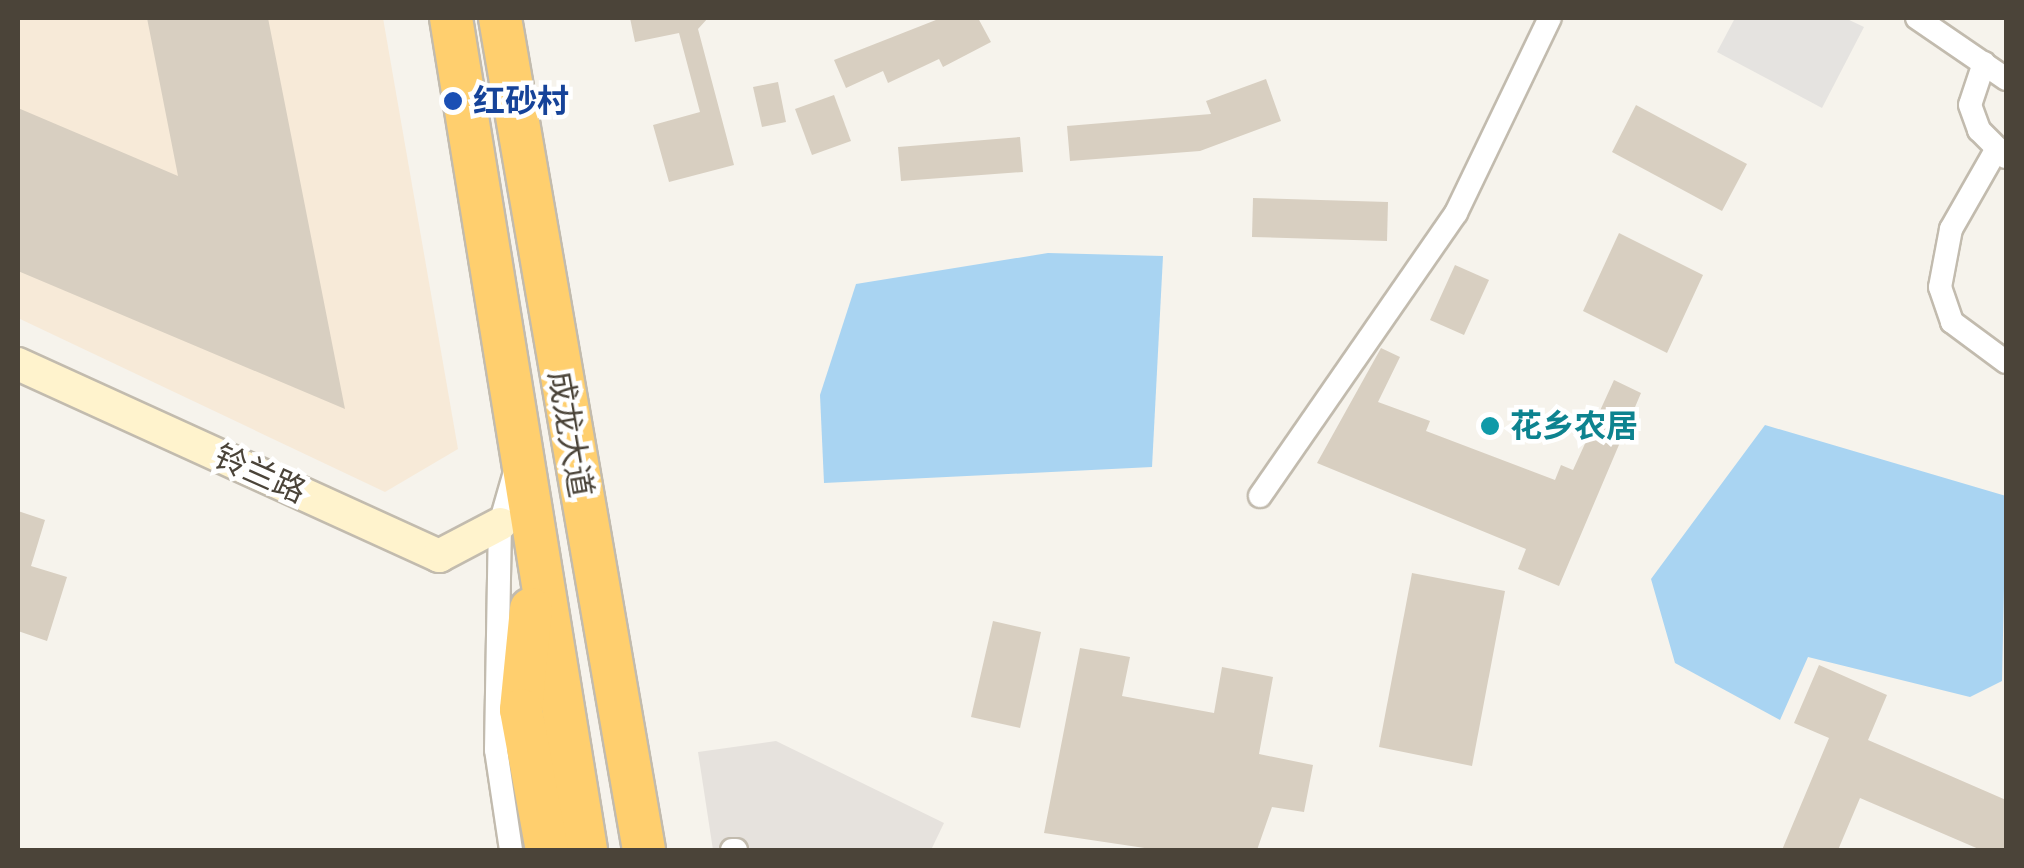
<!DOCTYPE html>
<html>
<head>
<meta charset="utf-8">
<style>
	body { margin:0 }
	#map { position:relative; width:2024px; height:868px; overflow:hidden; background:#f6f3ec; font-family:"Public Sans","Noto Sans SC",sans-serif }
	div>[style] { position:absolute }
	.commercial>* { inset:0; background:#f7ead8 }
	.industrial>* { inset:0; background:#e6e2dd }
	.parking>* { inset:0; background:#e5e3e0 }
	.water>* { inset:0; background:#a9d4f2 }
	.building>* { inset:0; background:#d8cfc1 }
	.roads { filter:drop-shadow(2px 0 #c2bbae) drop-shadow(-2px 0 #c2bbae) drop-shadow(0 2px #c2bbae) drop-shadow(0 -2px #c2bbae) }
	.street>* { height:22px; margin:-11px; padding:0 11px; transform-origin:11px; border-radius:11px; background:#fff }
	.secondary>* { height:32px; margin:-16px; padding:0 16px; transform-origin:16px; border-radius:16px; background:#fff3cd }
	.highway>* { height:42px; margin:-21px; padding:0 21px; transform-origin:21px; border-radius:21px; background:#ffcf6e }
	.dots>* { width:28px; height:28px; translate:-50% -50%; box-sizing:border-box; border:5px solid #fff; border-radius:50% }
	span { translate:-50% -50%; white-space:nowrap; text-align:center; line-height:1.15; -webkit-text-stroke:9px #fff; paint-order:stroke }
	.transit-label { font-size:32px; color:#164399; font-weight:700 }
	.left { translate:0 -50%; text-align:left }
	.culture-label { font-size:32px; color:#0d838f; font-weight:700 }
	.street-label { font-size:32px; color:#4b4439 }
	.frame { position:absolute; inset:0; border:20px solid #4b4439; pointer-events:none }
</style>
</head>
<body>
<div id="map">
	<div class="commercial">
		<div style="clip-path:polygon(18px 18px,383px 18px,458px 449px,385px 492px,18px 318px)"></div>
	</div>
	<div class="industrial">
		<div style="clip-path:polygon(776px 741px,944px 823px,931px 850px,713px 850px,698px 752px)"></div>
	</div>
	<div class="parking">
		<div style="clip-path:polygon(1735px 18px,1845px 18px,1864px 27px,1822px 108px,1717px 52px)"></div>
	</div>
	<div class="water">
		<div style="clip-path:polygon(1048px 253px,1163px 256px,1152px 467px,824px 483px,820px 395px,856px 284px)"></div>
		<div style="clip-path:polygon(1765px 425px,2006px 496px,2002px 681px,1970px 697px,1808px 657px,1780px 720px,1675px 663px,1651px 579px)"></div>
	</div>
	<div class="building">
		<div style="clip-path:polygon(147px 18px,268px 18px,345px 409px,18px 271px,18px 108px,178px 176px)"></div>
		<div style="clip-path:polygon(630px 18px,708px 18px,698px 29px,734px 165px,669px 182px,653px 125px,700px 112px,679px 33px,635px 42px)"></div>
		<div style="clip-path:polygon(941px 18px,978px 18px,991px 42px,943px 67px,939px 59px,888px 83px,883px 71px,846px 88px,834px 60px)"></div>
		<div style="clip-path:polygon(1266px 79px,1281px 121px,1200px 151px,1070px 161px,1067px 126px,1211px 114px,1206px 101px)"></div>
		<div style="clip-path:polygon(778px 82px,786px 122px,762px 127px,753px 87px)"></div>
		<div style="clip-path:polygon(834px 95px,851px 141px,812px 155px,795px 109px)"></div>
		<div style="clip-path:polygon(1636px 105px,1747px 164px,1722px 211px,1612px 152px)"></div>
		<div style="clip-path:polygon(1020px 137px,1023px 172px,901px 181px,898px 147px)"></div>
		<div style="clip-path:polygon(1253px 198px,1388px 202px,1387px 241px,1252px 237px)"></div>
		<div style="clip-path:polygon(1619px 233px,1703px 275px,1667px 353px,1583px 311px)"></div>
		<div style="clip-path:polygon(1455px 265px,1489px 280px,1464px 335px,1430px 320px)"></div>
		<div style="clip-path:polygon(1381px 348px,1400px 357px,1378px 402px,1430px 421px,1426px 431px,1555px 480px,1561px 465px,1573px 470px,1614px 380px,1641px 393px,1559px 586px,1518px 569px,1526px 549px,1317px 463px)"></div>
		<div style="clip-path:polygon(18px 511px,45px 520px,31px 566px,67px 577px,47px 641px,18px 631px)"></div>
		<div style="clip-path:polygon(1412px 573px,1505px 591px,1472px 766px,1379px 747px)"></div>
		<div style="clip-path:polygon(993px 621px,1041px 632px,1020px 728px,971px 717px)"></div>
		<div style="clip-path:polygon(1080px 648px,1130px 657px,1122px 696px,1214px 713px,1222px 667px,1273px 677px,1259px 754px,1313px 765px,1304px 812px,1272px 807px,1257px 850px,1158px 850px,1044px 833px)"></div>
		<div style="clip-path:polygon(1819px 665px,1887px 695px,1868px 740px,2006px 800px,2006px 850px,1981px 850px,1860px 798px,1838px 850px,1782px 850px,1829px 738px,1794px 723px)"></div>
	</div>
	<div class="roads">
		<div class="street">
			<div style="left:1917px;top:18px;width:108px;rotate:34.4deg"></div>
			<div style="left:1984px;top:63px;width:44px;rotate:108.4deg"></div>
			<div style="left:1970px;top:105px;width:27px;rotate:70deg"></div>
			<div style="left:1979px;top:130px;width:38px;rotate:45deg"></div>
			<div style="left:1995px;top:152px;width:89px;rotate:119.7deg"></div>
			<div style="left:1951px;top:229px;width:59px;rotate:100.7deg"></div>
			<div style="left:1940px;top:287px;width:37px;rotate:71deg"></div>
			<div style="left:1952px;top:322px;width:67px;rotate:36.5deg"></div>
			<div style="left:1260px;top:496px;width:344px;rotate:-55.3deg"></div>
			<div style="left:1456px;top:213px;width:216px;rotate:-64.3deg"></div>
			<div style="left:511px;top:850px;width:101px;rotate:-98.5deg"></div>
			<div style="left:496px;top:750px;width:226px;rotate:-89deg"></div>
			<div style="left:500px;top:524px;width:54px;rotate:-73.9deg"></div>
			<div style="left:732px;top:850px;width:4px"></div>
		</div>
		<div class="secondary">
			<div style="left:18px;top:364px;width:463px;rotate:24.5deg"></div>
			<div style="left:439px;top:556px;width:69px;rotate:-27.7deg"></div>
		</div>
		<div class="highway">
			<div style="left:451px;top:18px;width:843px;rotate:80.78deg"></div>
			<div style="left:500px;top:18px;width:844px;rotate:80.18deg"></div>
			<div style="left:531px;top:609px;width:101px;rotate:95.7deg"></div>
			<div style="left:521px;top:710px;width:142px;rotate:79.5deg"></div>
		</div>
	</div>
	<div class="dots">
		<div style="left:453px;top:101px;background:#1a4fb4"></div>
		<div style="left:1490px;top:426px;background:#0f9aa8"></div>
	</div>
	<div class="transit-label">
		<span class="left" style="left:473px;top:101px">红砂村</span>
	</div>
	<div class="culture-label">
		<span class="left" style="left:1510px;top:426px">花乡农居</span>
	</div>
	<div class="street-label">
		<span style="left:570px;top:434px;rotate:80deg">成龙大道</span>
		<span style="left:260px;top:474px;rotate:24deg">铃兰路</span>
	</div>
	<div class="frame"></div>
</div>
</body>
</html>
